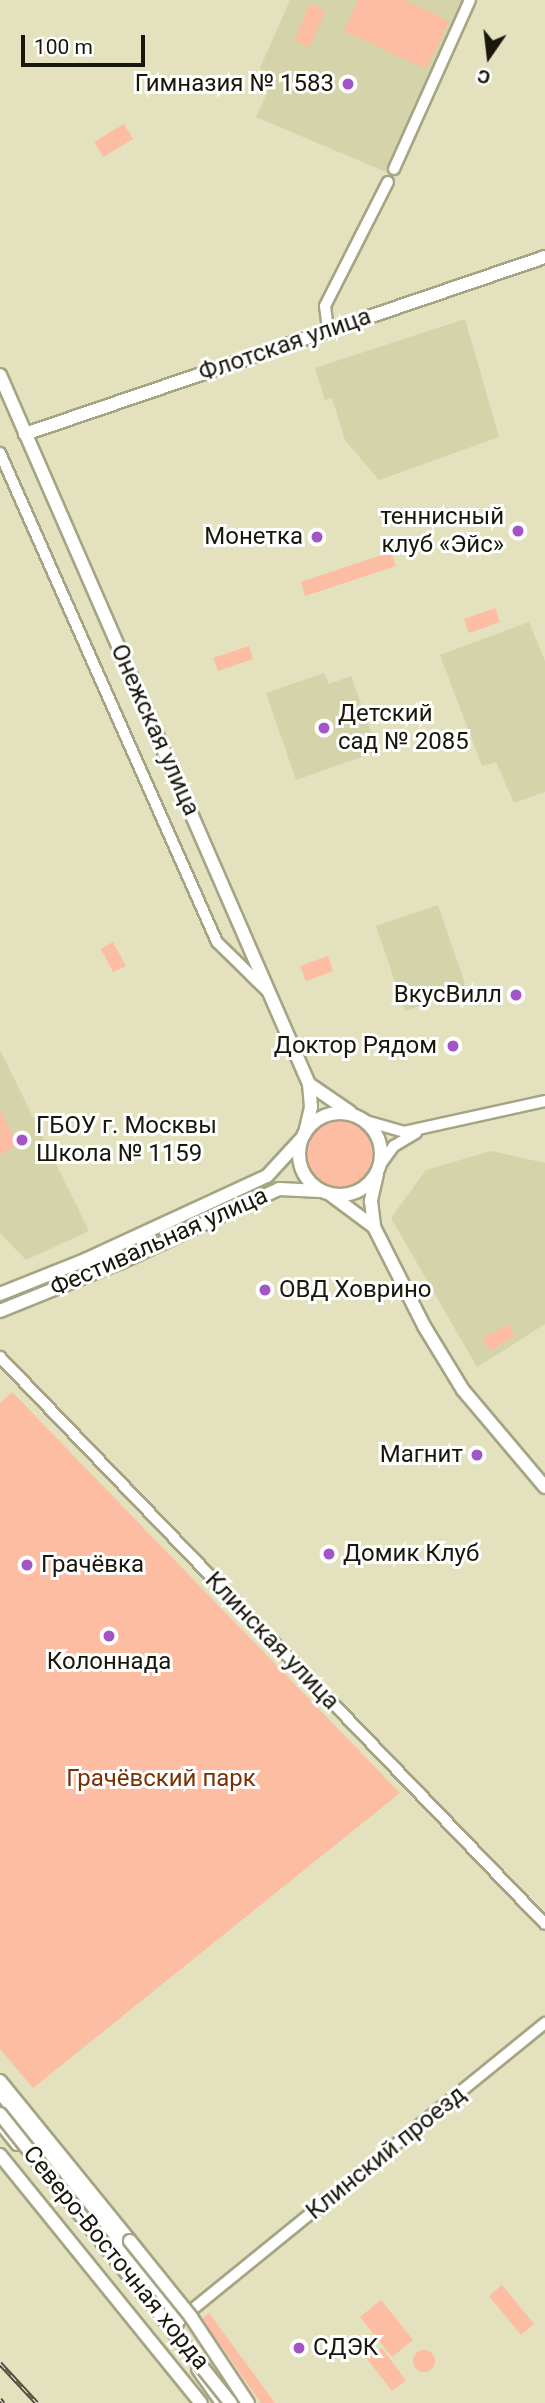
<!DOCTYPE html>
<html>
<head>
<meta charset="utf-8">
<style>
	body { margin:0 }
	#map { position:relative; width:545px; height:2403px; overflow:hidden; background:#e3e1be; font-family:Roboto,sans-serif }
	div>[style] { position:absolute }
	.built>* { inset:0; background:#d5d3aa }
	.green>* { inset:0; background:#fcbda2 }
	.round { border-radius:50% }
	.roads { filter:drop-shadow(2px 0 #a5a483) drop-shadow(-2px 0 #a5a483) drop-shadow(0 2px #a5a483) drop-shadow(0 -2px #a5a483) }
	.minor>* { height:10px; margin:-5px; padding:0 5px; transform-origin:5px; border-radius:5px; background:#fff }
	.major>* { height:12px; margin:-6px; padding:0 6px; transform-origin:6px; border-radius:6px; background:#fff }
	.major>.ring { margin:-6px; padding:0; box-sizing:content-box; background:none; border:12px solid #fff; border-radius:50% }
	.rail>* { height:5px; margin-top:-2.5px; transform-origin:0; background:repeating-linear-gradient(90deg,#fff 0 8px,#52513e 0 16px); box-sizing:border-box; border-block:2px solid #52513e }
	.bridges { filter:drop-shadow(2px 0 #a5a483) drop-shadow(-2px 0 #a5a483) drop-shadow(0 2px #a5a483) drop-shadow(0 -2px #a5a483) }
	.major-bridge>* { height:12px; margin:-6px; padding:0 6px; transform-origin:6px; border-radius:6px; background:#fff }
	.dots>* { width:19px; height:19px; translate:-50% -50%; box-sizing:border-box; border:4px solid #fff; border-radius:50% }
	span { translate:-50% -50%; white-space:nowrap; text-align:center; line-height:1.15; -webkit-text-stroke:6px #fff; paint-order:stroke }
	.poi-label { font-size:24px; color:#18170b }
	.right { translate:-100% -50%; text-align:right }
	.left { translate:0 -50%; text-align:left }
	.street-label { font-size:24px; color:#18170b }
	.park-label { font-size:24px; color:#7a3005 }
	.north { position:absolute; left:454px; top:21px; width:70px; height:70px; -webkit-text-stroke:5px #fff; paint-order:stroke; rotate:194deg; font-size:19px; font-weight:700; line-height:28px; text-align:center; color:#18170b }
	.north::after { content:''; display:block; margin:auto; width:24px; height:32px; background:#18170b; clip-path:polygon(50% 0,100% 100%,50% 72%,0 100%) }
	.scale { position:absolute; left:21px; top:35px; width:124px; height:32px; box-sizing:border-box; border:4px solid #18170b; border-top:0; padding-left:9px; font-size:21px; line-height:24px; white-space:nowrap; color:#18170b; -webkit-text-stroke:5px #fff; paint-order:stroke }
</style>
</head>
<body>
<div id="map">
	<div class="built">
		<div style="clip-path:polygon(290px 0,465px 0,386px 172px,256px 117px,275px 75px,260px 68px)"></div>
		<div style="clip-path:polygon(465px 319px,499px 437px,379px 480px,345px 440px,332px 398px,325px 400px,315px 368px)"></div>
		<div style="clip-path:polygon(529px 622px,545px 661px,545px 792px,514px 803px,496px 762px,482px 766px,440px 655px)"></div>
		<div style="clip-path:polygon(324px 673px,329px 684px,351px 676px,378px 751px,296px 780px,266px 693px)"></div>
		<div style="clip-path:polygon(438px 905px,465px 984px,461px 992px,405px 1011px,376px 926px)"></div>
		<div style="clip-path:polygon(0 1050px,89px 1231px,26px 1260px,0 1233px)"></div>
		<div style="clip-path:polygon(491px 1151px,545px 1163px,545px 1324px,477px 1367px,391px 1218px,426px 1170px)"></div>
	</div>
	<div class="green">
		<div style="clip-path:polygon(358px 0,405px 0,449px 21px,426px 69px,344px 31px)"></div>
		<div style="clip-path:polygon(310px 4px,326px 11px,309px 47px,294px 40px)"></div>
		<div style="clip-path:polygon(124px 124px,133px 139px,103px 157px,94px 142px)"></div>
		<div style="clip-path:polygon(391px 552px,396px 566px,305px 596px,301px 582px)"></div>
		<div style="clip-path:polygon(495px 608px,500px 622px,469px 633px,464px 619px)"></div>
		<div style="clip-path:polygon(249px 646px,253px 659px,218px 671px,213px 658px)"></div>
		<div style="clip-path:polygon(113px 942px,126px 966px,113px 972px,101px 949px)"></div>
		<div style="clip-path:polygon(328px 956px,333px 971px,306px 981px,300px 966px)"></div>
		<div style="clip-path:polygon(0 1111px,18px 1145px,0 1154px)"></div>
		<div class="round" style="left:304px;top:1119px;width:70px;height:70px"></div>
		<div style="clip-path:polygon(508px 1324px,515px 1336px,490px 1351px,482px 1339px)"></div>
		<div style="clip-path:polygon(12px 1392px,400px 1793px,33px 2088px,0 2049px,0 1403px)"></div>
		<div style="clip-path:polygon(502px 2285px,534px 2324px,521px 2335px,489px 2296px)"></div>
		<div style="clip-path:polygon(381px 2300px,413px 2340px,392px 2357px,360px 2317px)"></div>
		<div style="clip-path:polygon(209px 2313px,275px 2403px,261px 2403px,202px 2319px)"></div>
		<div style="clip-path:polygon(382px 2348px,406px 2381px,392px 2391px,367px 2359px)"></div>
		<div class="round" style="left:413px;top:2350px;width:22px;height:22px"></div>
	</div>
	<div class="roads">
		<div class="minor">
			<div style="left:394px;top:169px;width:185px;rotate:-65.8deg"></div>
			<div style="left:328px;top:330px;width:24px;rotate:-97deg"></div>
			<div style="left:325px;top:306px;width:139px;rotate:-63.1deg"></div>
			<div style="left:0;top:453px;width:535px;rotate:66.07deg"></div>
			<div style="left:217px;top:942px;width:70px;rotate:44.4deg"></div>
			<div style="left:366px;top:1121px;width:40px;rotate:16deg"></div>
			<div style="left:404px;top:1132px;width:144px;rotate:-12.4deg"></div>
			<div style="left:380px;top:1165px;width:24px;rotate:-54deg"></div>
			<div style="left:394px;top:1146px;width:26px;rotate:-31deg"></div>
			<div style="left:0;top:1357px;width:786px;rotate:46.13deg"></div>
			<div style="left:0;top:2094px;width:289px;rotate:51.7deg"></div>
			<div style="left:0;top:2124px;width:27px;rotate:51deg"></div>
			<div style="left:174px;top:2334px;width:14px;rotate:-69deg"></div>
			<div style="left:179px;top:2321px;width:18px;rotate:-41deg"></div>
			<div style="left:193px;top:2309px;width:454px;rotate:-39.1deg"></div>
			<div style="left:197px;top:2369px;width:42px;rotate:54.8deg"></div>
		</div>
		<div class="major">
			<div style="left:0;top:375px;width:773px;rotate:66.45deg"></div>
			<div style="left:309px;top:1084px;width:23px;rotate:85deg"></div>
			<div style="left:311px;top:1107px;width:27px;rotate:103deg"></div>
			<div style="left:25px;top:434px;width:549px;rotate:-18.8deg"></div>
			<div style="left:309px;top:1084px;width:50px;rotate:34.3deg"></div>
			<div class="ring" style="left:299px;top:1113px;width:70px;height:70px"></div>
			<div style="left:377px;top:1174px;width:28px;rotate:103deg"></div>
			<div style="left:371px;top:1201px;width:26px;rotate:83deg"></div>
			<div style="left:374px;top:1227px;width:111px;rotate:63.2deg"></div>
			<div style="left:424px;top:1326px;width:75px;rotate:58.6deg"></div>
			<div style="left:463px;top:1390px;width:127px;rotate:49.8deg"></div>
			<div style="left:331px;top:1195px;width:54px;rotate:36.7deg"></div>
			<div style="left:0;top:1294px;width:92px;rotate:-21.8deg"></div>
			<div style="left:85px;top:1260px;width:200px;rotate:-24.8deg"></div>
			<div style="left:267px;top:1176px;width:50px;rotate:-47.4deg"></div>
			<div style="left:0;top:1311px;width:128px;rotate:-22deg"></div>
			<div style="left:119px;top:1263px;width:176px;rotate:-24.8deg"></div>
			<div style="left:279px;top:1189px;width:41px;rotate:2.8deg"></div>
			<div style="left:0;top:2081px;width:206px;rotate:50.9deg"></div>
			<div style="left:0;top:2155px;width:319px;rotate:51deg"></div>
		</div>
	</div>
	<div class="rail">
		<div style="left:0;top:2363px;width:54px;rotate:47.2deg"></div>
		<div style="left:0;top:2399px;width:5px;rotate:53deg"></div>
	</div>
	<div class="bridges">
		<div class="major-bridge">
			<div style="left:0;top:2114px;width:370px;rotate:51.4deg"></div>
			<div style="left:130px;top:2241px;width:97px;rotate:51.2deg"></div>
			<div style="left:191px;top:2317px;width:103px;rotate:56.5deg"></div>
		</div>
	</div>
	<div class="dots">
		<div style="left:348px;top:84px;background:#a155c6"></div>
		<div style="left:518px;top:531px;background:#a155c6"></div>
		<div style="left:317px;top:537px;background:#a155c6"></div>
		<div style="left:324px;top:728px;background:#a155c6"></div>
		<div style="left:516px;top:995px;background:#a155c6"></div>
		<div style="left:453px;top:1046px;background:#a155c6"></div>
		<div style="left:22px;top:1140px;background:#a155c6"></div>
		<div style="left:265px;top:1290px;background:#a155c6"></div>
		<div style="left:477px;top:1455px;background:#a155c6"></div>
		<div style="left:329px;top:1554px;background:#a155c6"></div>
		<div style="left:27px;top:1565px;background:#a155c6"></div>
		<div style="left:109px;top:1636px;background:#a155c6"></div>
		<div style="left:299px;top:2348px;background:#a155c6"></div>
	</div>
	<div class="poi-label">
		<span class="right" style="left:334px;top:84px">Гимназия № 1583</span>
		<span class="right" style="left:504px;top:531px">теннисный<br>клуб «Эйс»</span>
		<span class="right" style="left:303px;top:537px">Монетка</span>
		<span class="left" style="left:338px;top:728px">Детский<br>сад № 2085</span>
		<span class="right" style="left:502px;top:995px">ВкусВилл</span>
		<span class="right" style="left:437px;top:1046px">Доктор Рядом</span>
		<span class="left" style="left:36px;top:1140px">ГБОУ г. Москвы<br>Школа № 1159</span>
		<span class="left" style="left:279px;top:1290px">ОВД Ховрино</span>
		<span class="right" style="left:463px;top:1455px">Магнит</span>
		<span class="left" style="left:343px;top:1554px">Домик Клуб</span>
		<span class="left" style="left:41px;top:1565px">Грачёвка</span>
		<span style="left:109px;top:1662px">Колоннада</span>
		<span class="left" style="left:313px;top:2348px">СДЭК</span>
	</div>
	<div class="street-label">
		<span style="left:285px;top:345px;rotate:-19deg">Флотская улица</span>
		<span style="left:155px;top:730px;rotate:66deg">Онежская улица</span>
		<span style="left:159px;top:1242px;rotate:-24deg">Фестивальная улица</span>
		<span style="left:272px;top:1641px;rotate:46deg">Клинская улица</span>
		<span style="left:386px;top:2153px;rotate:-39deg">Клинский проезд</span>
		<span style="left:116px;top:2258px;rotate:51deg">Северо-Восточная хорда</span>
	</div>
	<div class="park-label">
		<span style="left:161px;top:1779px">Грачёвский парк</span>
	</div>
	<div class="north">С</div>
	<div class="scale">100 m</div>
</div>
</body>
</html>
